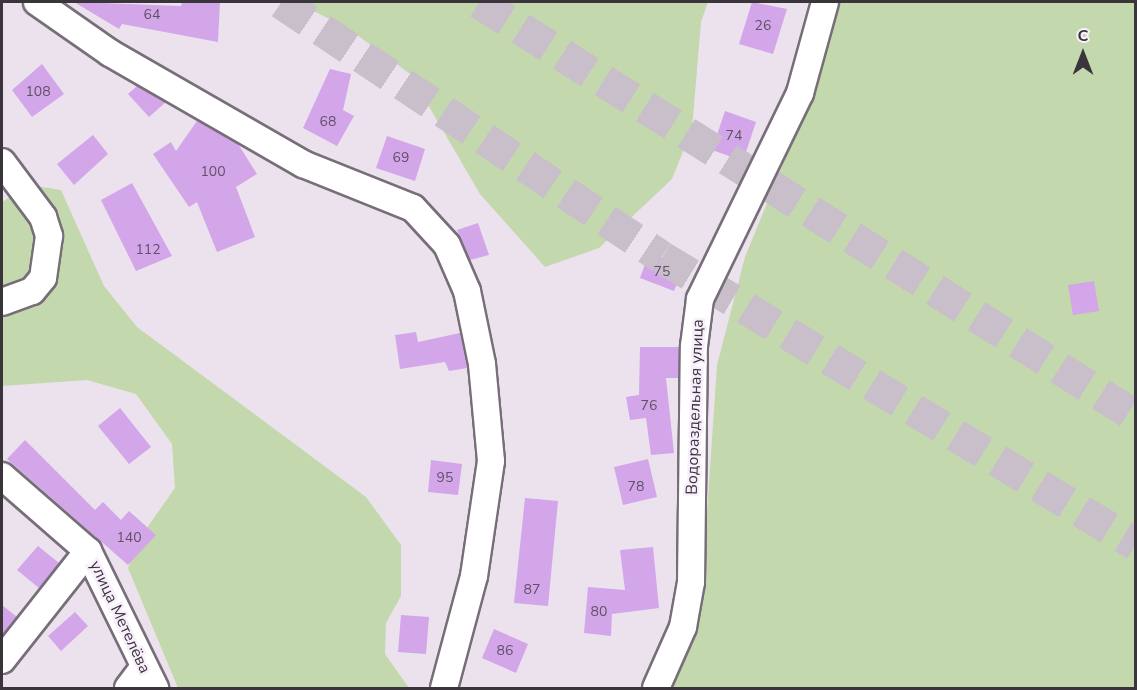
<!DOCTYPE html>
<html>
<head>
<meta charset="utf-8">
<style>
	body { margin:0 }
	#map { position:relative; width:1137px; height:690px; overflow:hidden; background:#ece2ee; font-family:"Nunito Sans",sans-serif }
	div>[style] { position:absolute }
	.green>* { inset:0; background:#c3d8ac }
	.building>* { inset:0; background:#d3a5e9 }
	.major-tunnel>* { height:33px; margin-top:-16.5px; transform-origin:0; background:repeating-linear-gradient(90deg,#c8bfca 0 33px,transparent 0 49px) }
	.roads { filter:drop-shadow(2px 0 #776e79) drop-shadow(-2px 0 #776e79) drop-shadow(0 2px #776e79) drop-shadow(0 -2px #776e79) }
	.minor>* { height:26px; margin:-13px; padding:0 13px; transform-origin:13px; border-radius:13px; background:#fff }
	span { translate:-50% -50%; white-space:nowrap; text-align:center; line-height:1.15; -webkit-text-stroke:5px #f9effc; paint-order:stroke }
	.number-label { font-size:14px; color:#605166 }
	.number-label span { -webkit-text-stroke-width:0 }
	.street-label { font-size:16px; color:#39353a }
	.frame { position:absolute; inset:0; border:3px solid #39353a; pointer-events:none }
	.north { position:absolute; left:1053px; top:24px; width:60px; height:60px; -webkit-text-stroke:4px #f9effc; paint-order:stroke; rotate:0deg; font-size:16px; font-weight:700; line-height:24px; text-align:center; color:#39353a }
	.north::after { content:''; display:block; margin:auto; width:21px; height:27px; background:#39353a; clip-path:polygon(50% 0,100% 100%,50% 72%,0 100%) }
</style>
</head>
<body>
<div id="map">
	<div class="green">
		<div style="clip-path:polygon(296px 2px,708px 2px,701px 22px,692px 129px,672px 179px,599px 248px,545px 267px,480px 194px,410px 74px,349px 29px)"></div>
		<div style="clip-path:polygon(824px 2px,1135px 2px,1135px 688px,664px 688px,701px 602px,717px 365px,745px 257px,794px 137px)"></div>
		<div style="clip-path:polygon(29px 185px,61px 190px,104px 286px,137px 327px,366px 497px,401px 545px,401px 596px,386px 623px,385px 654px,409px 688px,178px 688px,128px 568px,144px 532px,175px 488px,172px 444px,136px 394px,87px 380px,2px 386px,2px 202px)"></div>
	</div>
	<div class="building">
		<div style="clip-path:polygon(74px 2px,181px 6px,182px 2px,220px 2px,218px 42px,122px 24px,119px 29px)"></div>
		<div style="clip-path:polygon(752px 2px,787px 9px,773px 54px,739px 44px)"></div>
		<div style="clip-path:polygon(42px 64px,64px 94px,32px 117px,12px 90px)"></div>
		<div style="clip-path:polygon(330px 69px,351px 74px,343px 110px,354px 116px,337px 146px,303px 128px)"></div>
		<div style="clip-path:polygon(137px 86px,166px 102px,149px 117px,128px 94px)"></div>
		<div style="clip-path:polygon(725px 111px,756px 122px,743px 161px,712px 150px)"></div>
		<div style="clip-path:polygon(197px 121px,238px 144px,257px 174px,236px 187px,255px 237px,217px 252px,197px 202px,189px 207px,153px 154px,171px 142px,176px 151px)"></div>
		<div style="clip-path:polygon(93px 135px,108px 154px,74px 185px,57px 164px)"></div>
		<div style="clip-path:polygon(387px 136px,425px 149px,415px 181px,376px 168px)"></div>
		<div style="clip-path:polygon(132px 183px,172px 256px,136px 271px,101px 200px)"></div>
		<div style="clip-path:polygon(478px 223px,489px 255px,470px 260px,457px 230px)"></div>
		<div style="clip-path:polygon(649px 253px,684px 266px,674px 291px,640px 278px)"></div>
		<div style="clip-path:polygon(1094px 281px,1099px 311px,1073px 315px,1068px 285px)"></div>
		<div style="clip-path:polygon(416px 332px,418px 342px,460px 333px,467px 368px,449px 371px,445px 362px,400px 369px,395px 335px)"></div>
		<div style="clip-path:polygon(640px 347px,679px 347px,678px 378px,666px 378px,674px 453px,651px 455px,646px 418px,630px 420px,626px 397px,639px 395px)"></div>
		<div style="clip-path:polygon(120px 408px,151px 447px,129px 464px,98px 426px)"></div>
		<div style="clip-path:polygon(25px 440px,95px 510px,103px 502px,121px 520px,129px 511px,156px 535px,128px 565px,7px 459px)"></div>
		<div style="clip-path:polygon(648px 459px,657px 497px,623px 505px,614px 467px)"></div>
		<div style="clip-path:polygon(431px 460px,462px 464px,458px 495px,428px 492px)"></div>
		<div style="clip-path:polygon(525px 498px,558px 501px,548px 606px,514px 603px)"></div>
		<div style="clip-path:polygon(38px 546px,59px 563px,39px 588px,17px 570px)"></div>
		<div style="clip-path:polygon(653px 547px,659px 608px,612px 614px,611px 636px,584px 633px,588px 587px,625px 590px,620px 550px)"></div>
		<div style="clip-path:polygon(2px 605px,17px 617px,2px 636px)"></div>
		<div style="clip-path:polygon(75px 612px,88px 626px,61px 651px,48px 636px)"></div>
		<div style="clip-path:polygon(401px 615px,429px 617px,426px 654px,398px 652px)"></div>
		<div style="clip-path:polygon(494px 629px,528px 644px,516px 673px,482px 658px)"></div>
	</div>
	<div class="major-tunnel">
		<div style="left:281px;top:2px;width:458px;rotate:33.8deg"></div>
		<div style="left:662px;top:257px;width:554px;rotate:31.19deg"></div>
		<div style="left:479px;top:2px;width:777px;rotate:32.22deg"></div>
	</div>
	<div class="roads">
		<div class="minor">
			<div style="left:37px;top:2px;width:89px;rotate:34.9deg"></div>
			<div style="left:110px;top:53px;width:223px;rotate:29.9deg"></div>
			<div style="left:303px;top:164px;width:118px;rotate:21.8deg"></div>
			<div style="left:413px;top:208px;width:50px;rotate:47.4deg"></div>
			<div style="left:447px;top:245px;width:50px;rotate:66.5deg"></div>
			<div style="left:467px;top:291px;width:75px;rotate:78.4deg"></div>
			<div style="left:482px;top:364px;width:97px;rotate:84.7deg"></div>
			<div style="left:491px;top:461px;width:116px;rotate:98.4deg"></div>
			<div style="left:474px;top:576px;width:116px;rotate:105deg"></div>
			<div style="left:2px;top:162px;width:69px;rotate:53.3deg"></div>
			<div style="left:43px;top:217px;width:20px;rotate:72deg"></div>
			<div style="left:49px;top:236px;width:42px;rotate:98.1deg"></div>
			<div style="left:43px;top:278px;width:17px;rotate:130deg"></div>
			<div style="left:32px;top:291px;width:32px;rotate:160deg"></div>
			<div style="left:2px;top:476px;width:114px;rotate:41.1deg"></div>
			<div style="left:88px;top:551px;width:153px;rotate:63.9deg"></div>
			<div style="left:2px;top:660px;width:139px;rotate:-51.7deg"></div>
			<div style="left:128px;top:688px;width:25px;rotate:-53deg"></div>
			<div style="left:656px;top:688px;width:67px;rotate:-66.1deg"></div>
			<div style="left:683px;top:627px;width:46px;rotate:-79.9deg"></div>
			<div style="left:691px;top:582px;width:236px;rotate:-89.3deg"></div>
			<div style="left:694px;top:346px;width:47px;rotate:-82.7deg"></div>
			<div style="left:700px;top:299px;width:229px;rotate:-64.1deg"></div>
			<div style="left:800px;top:93px;width:94px;rotate:-74.6deg"></div>
		</div>
	</div>
	<div class="number-label">
		<span style="left:152px;top:15px">64</span>
		<span style="left:763px;top:26px">26</span>
		<span style="left:38px;top:92px">108</span>
		<span style="left:328px;top:122px">68</span>
		<span style="left:734px;top:136px">74</span>
		<span style="left:401px;top:158px">69</span>
		<span style="left:213px;top:172px">100</span>
		<span style="left:148px;top:250px">112</span>
		<span style="left:662px;top:272px">75</span>
		<span style="left:649px;top:406px">76</span>
		<span style="left:445px;top:478px">95</span>
		<span style="left:636px;top:487px">78</span>
		<span style="left:129px;top:538px">140</span>
		<span style="left:532px;top:590px">87</span>
		<span style="left:599px;top:612px">80</span>
		<span style="left:505px;top:651px">86</span>
	</div>
	<div class="street-label">
		<span style="left:695px;top:407px;rotate:-88deg">Водораздельная улица</span>
		<span style="left:120px;top:617px;rotate:65deg">улица Метелёва</span>
	</div>
	<div class="frame"></div>
	<div class="north">С</div>
</div>
</body>
</html>
